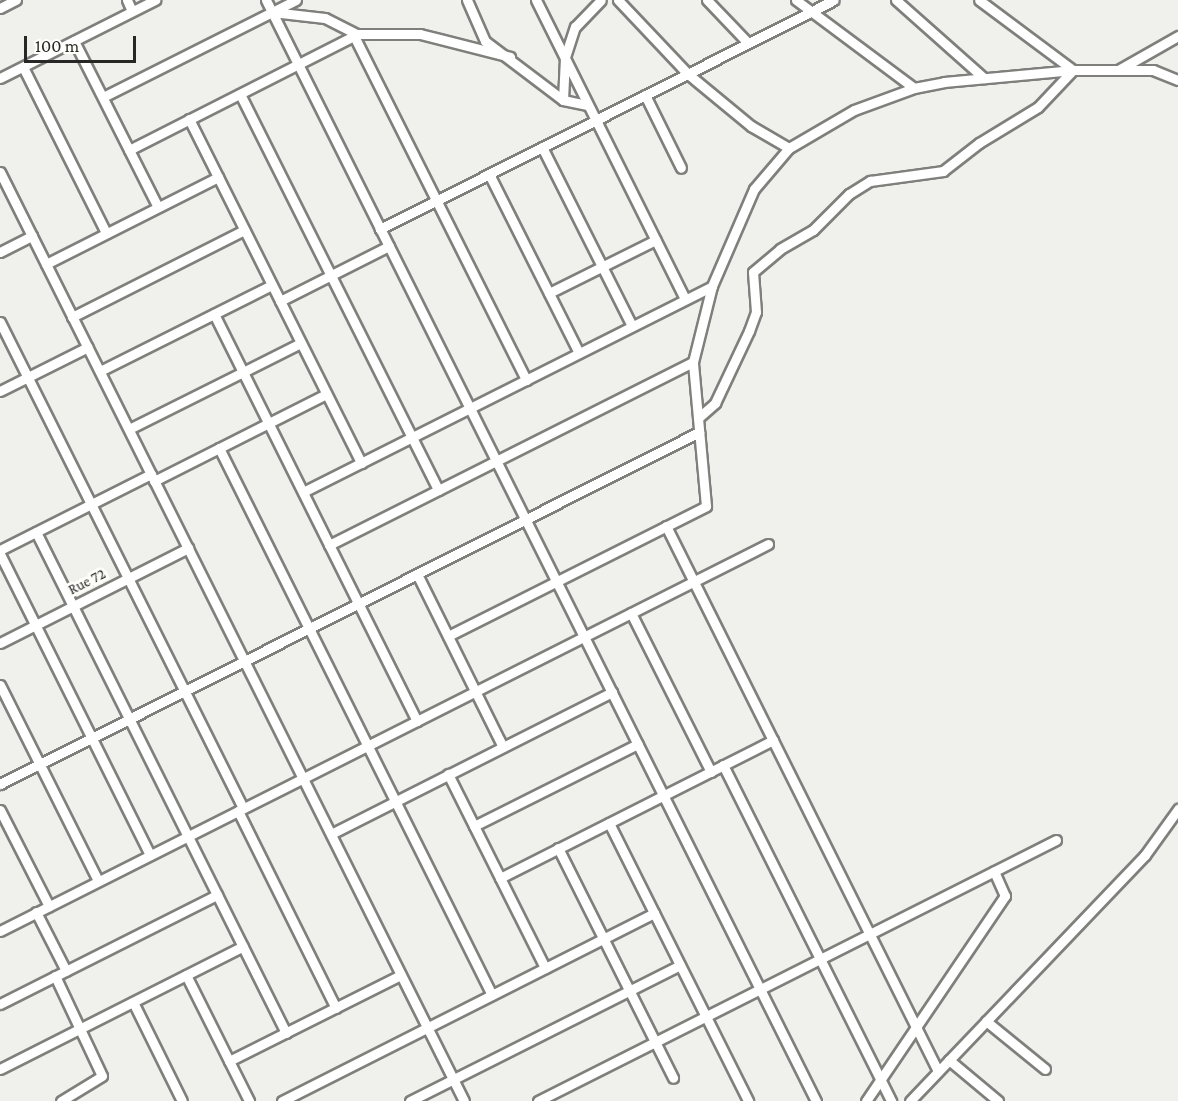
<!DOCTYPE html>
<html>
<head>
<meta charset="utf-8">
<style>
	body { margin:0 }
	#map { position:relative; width:1178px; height:1101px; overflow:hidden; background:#f0f0ec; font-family:"Crimson Pro",serif }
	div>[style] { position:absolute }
	.roads { filter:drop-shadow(2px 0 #7f7f7c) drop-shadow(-2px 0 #7f7f7c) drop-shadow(0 2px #7f7f7c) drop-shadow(0 -2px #7f7f7c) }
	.minor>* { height:9px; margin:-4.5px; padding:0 4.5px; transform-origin:4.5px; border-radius:4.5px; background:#fff }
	span { translate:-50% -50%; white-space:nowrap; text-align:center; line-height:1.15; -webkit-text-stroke:6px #fdfefa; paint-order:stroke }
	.street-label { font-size:15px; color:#272726 }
	.scale { position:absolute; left:24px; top:36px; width:112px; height:27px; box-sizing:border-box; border:3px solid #272726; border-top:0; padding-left:8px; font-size:18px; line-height:21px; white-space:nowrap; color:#272726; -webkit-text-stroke:4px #fdfefa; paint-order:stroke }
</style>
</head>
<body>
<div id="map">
	<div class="roads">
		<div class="minor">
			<div style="left:127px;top:0;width:12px;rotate:66deg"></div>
			<div style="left:266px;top:0;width:1231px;rotate:63.46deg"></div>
			<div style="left:467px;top:0;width:45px;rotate:66.3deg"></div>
			<div style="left:485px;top:41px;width:98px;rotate:37.1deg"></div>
			<div style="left:563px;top:100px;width:25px;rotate:12deg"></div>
			<div style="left:536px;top:0;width:334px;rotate:63.5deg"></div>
			<div style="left:618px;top:0;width:102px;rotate:46.6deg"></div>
			<div style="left:688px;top:74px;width:82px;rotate:39.5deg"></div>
			<div style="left:751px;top:126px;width:44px;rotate:30.1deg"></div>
			<div style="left:707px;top:0;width:59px;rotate:46.4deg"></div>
			<div style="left:796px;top:0;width:147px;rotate:36.7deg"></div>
			<div style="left:896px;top:0;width:118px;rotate:41.6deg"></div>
			<div style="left:0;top:8px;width:18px;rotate:-27deg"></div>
			<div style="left:272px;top:12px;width:53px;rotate:6.5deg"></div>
			<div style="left:325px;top:18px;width:36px;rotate:27deg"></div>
			<div style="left:357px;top:34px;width:63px"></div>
			<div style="left:420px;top:34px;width:93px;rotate:14.3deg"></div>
			<div style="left:74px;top:41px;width:186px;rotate:63.2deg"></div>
			<div style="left:23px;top:67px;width:186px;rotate:63.4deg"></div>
			<div style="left:1120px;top:69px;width:67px;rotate:-29.6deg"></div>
			<div style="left:0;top:78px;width:174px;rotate:-26.7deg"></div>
			<div style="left:240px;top:94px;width:443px;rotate:63.4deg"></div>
			<div style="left:645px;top:95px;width:81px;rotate:63.7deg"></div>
			<div style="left:103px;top:97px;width:216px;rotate:-26.7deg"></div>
			<div style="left:563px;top:100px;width:43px;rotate:-87.3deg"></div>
			<div style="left:565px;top:57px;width:32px;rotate:-72deg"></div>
			<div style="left:575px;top:27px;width:37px;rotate:-46deg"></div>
			<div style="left:189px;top:119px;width:385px;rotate:63.4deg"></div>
			<div style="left:542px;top:147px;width:200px;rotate:63.3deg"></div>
			<div style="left:129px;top:150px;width:252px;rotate:-26.9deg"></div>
			<div style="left:354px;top:36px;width:385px;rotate:63.4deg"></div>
			<div style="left:0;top:172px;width:1038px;rotate:63.46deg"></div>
			<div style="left:489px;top:174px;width:200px;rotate:63.3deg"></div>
			<div style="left:380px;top:229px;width:508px;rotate:-26.77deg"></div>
			<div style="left:0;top:252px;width:36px;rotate:-27deg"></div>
			<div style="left:46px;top:264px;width:193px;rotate:-26.8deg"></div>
			<div style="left:549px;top:293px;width:119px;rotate:-26.4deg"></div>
			<div style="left:280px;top:301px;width:122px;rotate:-26.8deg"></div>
			<div style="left:214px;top:314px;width:455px;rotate:63.5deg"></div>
			<div style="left:72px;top:317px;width:193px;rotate:-26.8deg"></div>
			<div style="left:0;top:322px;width:543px;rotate:63.43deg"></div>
			<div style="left:100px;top:371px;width:192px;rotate:-26.6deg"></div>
			<div style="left:0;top:391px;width:98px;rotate:-26.6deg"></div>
			<div style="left:698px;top:418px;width:23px;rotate:-41deg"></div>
			<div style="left:715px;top:403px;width:80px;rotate:-64.7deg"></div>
			<div style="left:749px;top:331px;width:20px;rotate:-70deg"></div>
			<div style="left:756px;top:312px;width:40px;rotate:-94.3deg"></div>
			<div style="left:753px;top:272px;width:35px;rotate:-40deg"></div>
			<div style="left:780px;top:249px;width:38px;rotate:-30deg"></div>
			<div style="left:813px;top:230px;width:51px;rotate:-45deg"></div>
			<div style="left:849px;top:194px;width:25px;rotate:-32deg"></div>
			<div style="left:870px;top:181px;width:74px;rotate:-7.8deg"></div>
			<div style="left:943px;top:171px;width:46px;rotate:-37.9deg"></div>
			<div style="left:979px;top:143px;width:69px;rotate:-31.4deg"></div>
			<div style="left:1038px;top:107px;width:51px;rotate:-46.6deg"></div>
			<div style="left:1073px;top:70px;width:117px;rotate:-143.3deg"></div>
			<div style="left:129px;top:429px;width:192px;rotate:-26.6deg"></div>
			<div style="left:219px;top:448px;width:611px;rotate:63.48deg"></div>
			<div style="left:154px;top:481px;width:193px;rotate:-26.8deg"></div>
			<div style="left:303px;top:492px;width:458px;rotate:-26.7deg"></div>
			<div style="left:666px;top:526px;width:609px;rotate:63.48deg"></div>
			<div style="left:36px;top:532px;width:560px;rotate:63.48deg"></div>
			<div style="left:329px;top:545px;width:407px;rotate:-26.7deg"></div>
			<div style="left:0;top:550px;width:169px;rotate:-26.7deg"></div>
			<div style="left:0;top:554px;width:336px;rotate:63.5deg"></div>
			<div style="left:417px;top:574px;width:193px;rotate:63.6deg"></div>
			<div style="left:631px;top:613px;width:178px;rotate:63.3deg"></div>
			<div style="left:448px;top:636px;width:289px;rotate:-26.7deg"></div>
			<div style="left:706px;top:506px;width:145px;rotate:-95.2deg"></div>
			<div style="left:693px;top:362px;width:78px;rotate:-76deg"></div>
			<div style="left:712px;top:286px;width:106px;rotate:-66.6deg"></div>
			<div style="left:754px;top:189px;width:54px;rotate:-49.5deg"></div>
			<div style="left:789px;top:148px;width:75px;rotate:-30.3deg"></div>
			<div style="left:854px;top:110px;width:64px;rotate:-20.1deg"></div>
			<div style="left:914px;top:88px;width:31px;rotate:-11deg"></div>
			<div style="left:944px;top:82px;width:130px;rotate:-5.3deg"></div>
			<div style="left:1073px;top:70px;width:80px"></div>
			<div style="left:1153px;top:70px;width:27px;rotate:22deg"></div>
			<div style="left:0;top:643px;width:211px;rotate:-26.8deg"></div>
			<div style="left:0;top:685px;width:219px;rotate:63.4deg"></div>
			<div style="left:723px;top:765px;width:376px;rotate:63.4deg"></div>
			<div style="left:448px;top:774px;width:217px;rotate:63.4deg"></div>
			<div style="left:0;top:784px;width:783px;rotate:-26.73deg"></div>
			<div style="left:0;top:810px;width:108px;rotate:63deg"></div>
			<div style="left:238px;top:811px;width:220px;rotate:63.6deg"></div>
			<div style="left:609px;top:823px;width:311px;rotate:63.4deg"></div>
			<div style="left:474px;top:826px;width:183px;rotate:-26.6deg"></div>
			<div style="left:331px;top:834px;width:315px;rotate:-26.8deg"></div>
			<div style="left:558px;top:848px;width:257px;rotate:63.4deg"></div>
			<div style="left:500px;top:878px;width:306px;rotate:-26.8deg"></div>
			<div style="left:36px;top:912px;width:66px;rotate:63deg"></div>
			<div style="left:0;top:931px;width:860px;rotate:-26.74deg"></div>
			<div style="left:186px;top:975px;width:141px;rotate:63.4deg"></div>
			<div style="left:55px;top:976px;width:110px;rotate:64.8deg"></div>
			<div style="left:102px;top:1076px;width:48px;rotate:148.6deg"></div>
			<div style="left:133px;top:1002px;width:110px;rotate:63.7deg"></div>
			<div style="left:0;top:1004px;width:243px;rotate:-26.7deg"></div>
			<div style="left:986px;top:1021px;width:76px;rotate:39.1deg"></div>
			<div style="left:949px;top:1060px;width:64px;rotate:39.9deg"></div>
			<div style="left:229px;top:1061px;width:192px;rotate:-26.6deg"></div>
			<div style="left:0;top:1069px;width:272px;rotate:-26.8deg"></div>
			<div style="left:282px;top:1101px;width:417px;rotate:-26.8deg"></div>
			<div style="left:410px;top:1101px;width:302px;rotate:-26.7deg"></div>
			<div style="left:538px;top:1101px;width:580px;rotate:-26.74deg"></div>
			<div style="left:866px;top:1101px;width:248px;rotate:-55.9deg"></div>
			<div style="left:1005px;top:896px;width:27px;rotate:-114deg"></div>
			<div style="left:910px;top:1101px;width:340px;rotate:-46.3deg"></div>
			<div style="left:1145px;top:855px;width:57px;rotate:-54.3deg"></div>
		</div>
	</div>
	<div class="street-label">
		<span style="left:87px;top:582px;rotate:-27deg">Rue 72</span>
	</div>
	<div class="scale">100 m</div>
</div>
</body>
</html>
